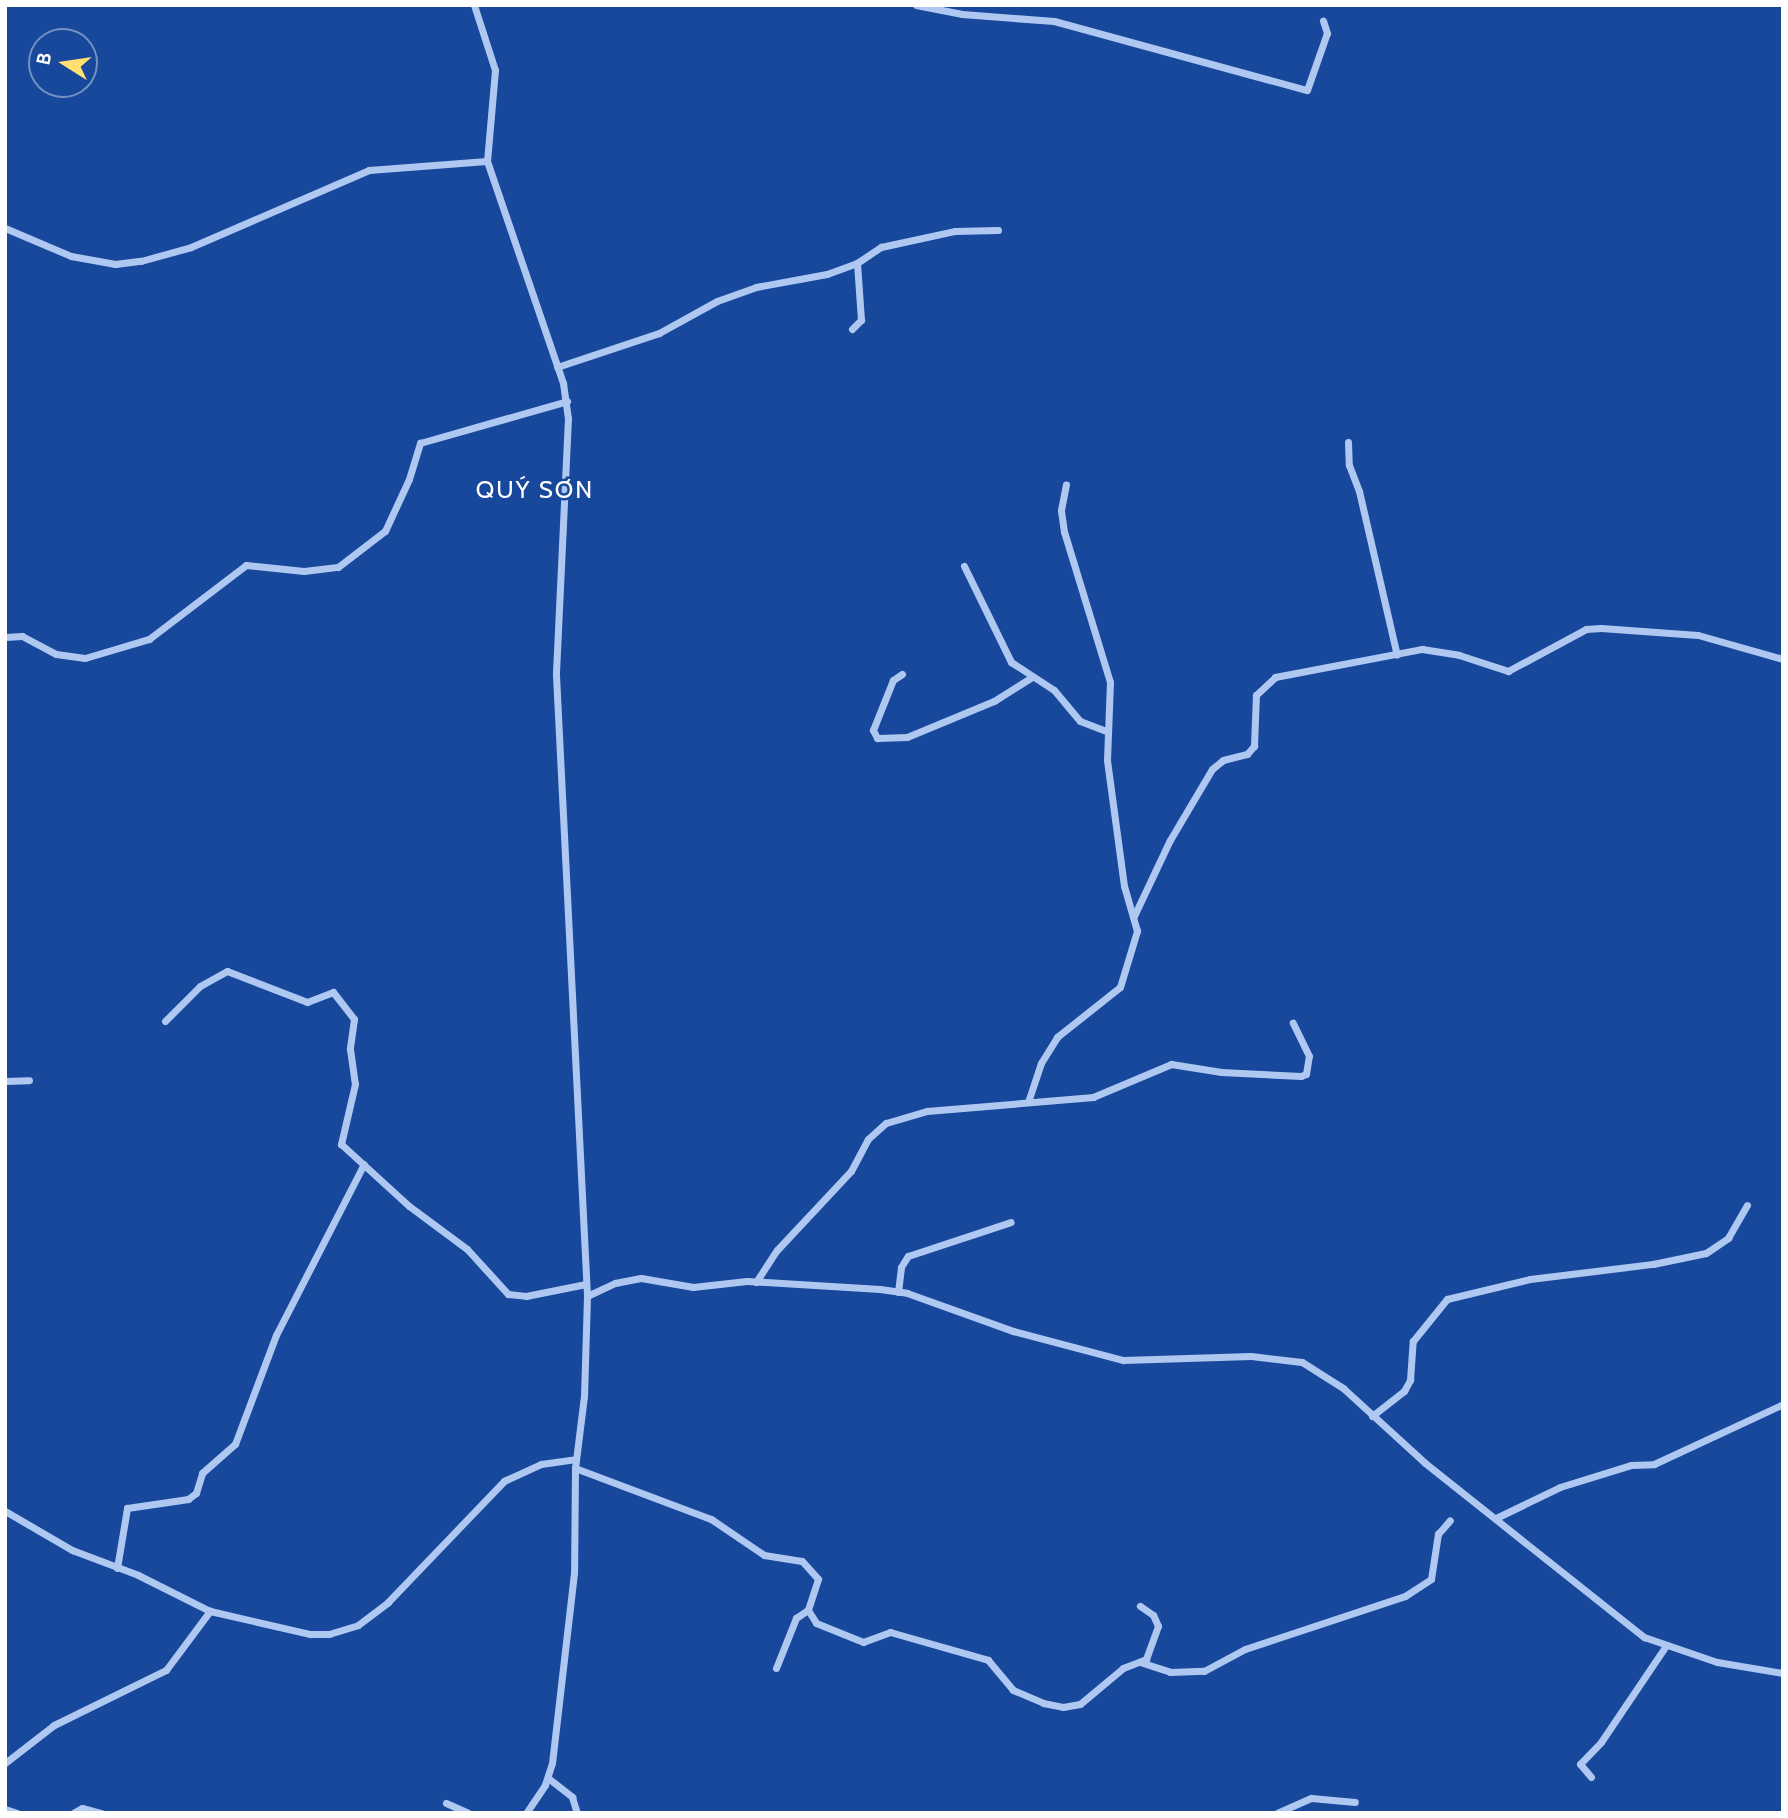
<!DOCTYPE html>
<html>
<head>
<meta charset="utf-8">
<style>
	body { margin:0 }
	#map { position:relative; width:1788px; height:1818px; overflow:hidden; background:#18489b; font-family:Cabin,sans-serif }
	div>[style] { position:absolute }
	.street>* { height:7px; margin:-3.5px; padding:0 3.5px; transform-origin:3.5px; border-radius:3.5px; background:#afc8f2 }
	span { translate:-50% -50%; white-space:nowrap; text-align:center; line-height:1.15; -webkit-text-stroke:5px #18489b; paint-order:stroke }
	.quarter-label { font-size:24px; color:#fff; letter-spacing:2px }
	.frame { position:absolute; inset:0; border:7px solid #fff; pointer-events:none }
	.north { position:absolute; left:28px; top:28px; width:70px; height:70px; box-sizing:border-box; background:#18489b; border:2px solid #7491c3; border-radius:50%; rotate:282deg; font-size:19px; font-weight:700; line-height:28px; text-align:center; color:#fff }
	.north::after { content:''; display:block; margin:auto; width:24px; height:32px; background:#ffe070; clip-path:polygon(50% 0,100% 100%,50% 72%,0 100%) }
</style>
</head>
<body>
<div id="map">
	<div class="street">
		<div style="left:474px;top:5px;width:68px;rotate:72.1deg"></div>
		<div style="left:495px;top:70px;width:91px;rotate:95deg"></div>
		<div style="left:487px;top:161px;width:235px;rotate:71.1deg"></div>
		<div style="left:563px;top:383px;width:35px;rotate:82deg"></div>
		<div style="left:568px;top:418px;width:257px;rotate:92.7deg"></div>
		<div style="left:556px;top:675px;width:622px;rotate:87.14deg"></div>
		<div style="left:587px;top:1296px;width:100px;rotate:91.7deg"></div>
		<div style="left:584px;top:1396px;width:73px;rotate:97.1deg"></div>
		<div style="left:575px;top:1468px;width:105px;rotate:90.5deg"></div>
		<div style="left:574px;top:1573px;width:191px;rotate:96.6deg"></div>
		<div style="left:552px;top:1763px;width:23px;rotate:108deg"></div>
		<div style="left:545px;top:1785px;width:34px;rotate:124deg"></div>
		<div style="left:916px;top:5px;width:47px;rotate:11.1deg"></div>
		<div style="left:962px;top:14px;width:92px;rotate:4.4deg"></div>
		<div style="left:1054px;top:21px;width:262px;rotate:15.3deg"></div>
		<div style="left:1307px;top:90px;width:60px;rotate:-70.7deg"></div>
		<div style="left:1327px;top:33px;width:13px;rotate:-108deg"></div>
		<div style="left:5px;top:228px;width:72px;rotate:23deg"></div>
		<div style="left:71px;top:256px;width:45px;rotate:10.3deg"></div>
		<div style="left:115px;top:264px;width:26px;rotate:-7deg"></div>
		<div style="left:141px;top:261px;width:52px;rotate:-15.6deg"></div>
		<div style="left:191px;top:247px;width:194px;rotate:-23.4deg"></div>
		<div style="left:369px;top:170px;width:118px;rotate:-4.4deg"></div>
		<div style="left:852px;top:329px;width:13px;rotate:-45deg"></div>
		<div style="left:861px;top:320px;width:57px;rotate:-94deg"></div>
		<div style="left:557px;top:367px;width:108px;rotate:-18.4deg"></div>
		<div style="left:659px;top:333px;width:66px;rotate:-28.9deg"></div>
		<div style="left:717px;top:301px;width:41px;rotate:-19.7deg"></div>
		<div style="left:756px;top:287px;width:72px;rotate:-10.4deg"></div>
		<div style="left:827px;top:274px;width:32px;rotate:-20deg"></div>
		<div style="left:857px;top:263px;width:29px;rotate:-34deg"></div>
		<div style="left:881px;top:247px;width:76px;rotate:-12.2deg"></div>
		<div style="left:955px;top:231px;width:43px;rotate:-1.3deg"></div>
		<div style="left:1348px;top:442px;width:23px;rotate:88deg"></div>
		<div style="left:1349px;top:465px;width:28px;rotate:69deg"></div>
		<div style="left:1359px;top:491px;width:168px;rotate:77deg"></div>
		<div style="left:964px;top:566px;width:107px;rotate:63.9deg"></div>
		<div style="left:1011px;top:662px;width:51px;rotate:33.1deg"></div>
		<div style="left:1054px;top:690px;width:40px;rotate:50deg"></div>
		<div style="left:1080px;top:721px;width:30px;rotate:21deg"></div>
		<div style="left:5px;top:637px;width:17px;rotate:-3deg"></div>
		<div style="left:22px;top:636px;width:38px;rotate:28deg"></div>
		<div style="left:56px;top:654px;width:29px;rotate:8deg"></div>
		<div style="left:85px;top:658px;width:67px;rotate:-16.5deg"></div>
		<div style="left:149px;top:639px;width:122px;rotate:-37.3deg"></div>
		<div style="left:246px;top:565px;width:58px;rotate:5.9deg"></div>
		<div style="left:304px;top:571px;width:34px;rotate:-7deg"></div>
		<div style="left:338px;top:567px;width:59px;rotate:-37.5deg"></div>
		<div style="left:385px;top:531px;width:57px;rotate:-65.2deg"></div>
		<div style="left:409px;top:479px;width:38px;rotate:-73deg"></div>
		<div style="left:420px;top:443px;width:153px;rotate:-15.9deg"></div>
		<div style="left:902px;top:674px;width:11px;rotate:146deg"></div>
		<div style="left:893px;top:680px;width:54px;rotate:111.8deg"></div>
		<div style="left:873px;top:730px;width:9px;rotate:63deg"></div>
		<div style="left:877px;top:738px;width:30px;rotate:-2deg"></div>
		<div style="left:907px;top:737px;width:94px;rotate:-22.5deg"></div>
		<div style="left:994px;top:701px;width:45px;rotate:-32.3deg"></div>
		<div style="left:1134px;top:916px;width:84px;rotate:-64.7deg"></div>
		<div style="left:1170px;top:840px;width:82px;rotate:-59.4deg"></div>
		<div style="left:1212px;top:769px;width:14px;rotate:-39deg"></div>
		<div style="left:1223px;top:760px;width:25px;rotate:-14deg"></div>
		<div style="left:1247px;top:754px;width:11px;rotate:-49deg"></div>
		<div style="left:1254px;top:746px;width:51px;rotate:-87.8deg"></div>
		<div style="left:1256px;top:695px;width:26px;rotate:-43deg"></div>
		<div style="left:1275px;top:677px;width:150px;rotate:-10.8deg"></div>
		<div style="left:1422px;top:649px;width:37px;rotate:9deg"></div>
		<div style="left:1459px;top:655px;width:52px;rotate:18.1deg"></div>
		<div style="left:1508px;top:671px;width:89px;rotate:-28.3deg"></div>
		<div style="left:1586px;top:629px;width:15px;rotate:-4deg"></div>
		<div style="left:1601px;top:628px;width:97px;rotate:4.1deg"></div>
		<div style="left:1698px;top:635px;width:88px;rotate:15.8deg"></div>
		<div style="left:165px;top:1021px;width:49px;rotate:-45deg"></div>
		<div style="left:200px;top:986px;width:31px;rotate:-29deg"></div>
		<div style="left:227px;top:971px;width:86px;rotate:21.2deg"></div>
		<div style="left:307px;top:1002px;width:28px;rotate:-21deg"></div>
		<div style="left:333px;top:992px;width:34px;rotate:52deg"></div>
		<div style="left:354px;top:1019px;width:30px;rotate:98deg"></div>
		<div style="left:350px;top:1049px;width:35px;rotate:82deg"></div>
		<div style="left:355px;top:1084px;width:62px;rotate:103.1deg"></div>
		<div style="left:341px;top:1144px;width:92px;rotate:42.4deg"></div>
		<div style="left:409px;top:1206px;width:72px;rotate:36.6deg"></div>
		<div style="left:467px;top:1249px;width:61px;rotate:47.7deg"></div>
		<div style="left:508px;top:1294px;width:18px;rotate:6deg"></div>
		<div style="left:526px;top:1296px;width:61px;rotate:-11.3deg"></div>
		<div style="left:5px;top:1081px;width:24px;rotate:-2deg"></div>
		<div style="left:1028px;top:1102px;width:41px;rotate:-71.6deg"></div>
		<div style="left:1041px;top:1063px;width:31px;rotate:-58deg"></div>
		<div style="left:1057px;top:1037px;width:80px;rotate:-38.4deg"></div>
		<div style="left:1120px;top:987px;width:59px;rotate:-73.1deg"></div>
		<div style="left:1137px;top:931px;width:47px;rotate:-106.1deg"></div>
		<div style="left:1124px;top:886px;width:127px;rotate:-97.7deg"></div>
		<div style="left:1107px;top:760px;width:78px;rotate:-87.8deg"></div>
		<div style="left:1110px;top:682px;width:157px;rotate:-107deg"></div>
		<div style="left:1064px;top:532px;width:22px;rotate:-98deg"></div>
		<div style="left:1061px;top:510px;width:26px;rotate:-79deg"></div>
		<div style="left:756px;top:1282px;width:38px;rotate:-57deg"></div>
		<div style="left:777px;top:1250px;width:108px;rotate:-46.9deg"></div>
		<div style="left:851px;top:1171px;width:36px;rotate:-62deg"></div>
		<div style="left:868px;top:1139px;width:24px;rotate:-42deg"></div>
		<div style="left:886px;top:1123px;width:43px;rotate:-16.3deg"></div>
		<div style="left:927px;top:1111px;width:167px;rotate:-4.8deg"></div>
		<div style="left:1093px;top:1097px;width:85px;rotate:-22.9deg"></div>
		<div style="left:1171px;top:1064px;width:51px;rotate:9.1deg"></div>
		<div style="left:1221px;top:1072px;width:80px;rotate:2.9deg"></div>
		<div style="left:1301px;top:1076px;width:5px;rotate:-22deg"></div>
		<div style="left:1306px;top:1074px;width:18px;rotate:-81deg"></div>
		<div style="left:1309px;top:1056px;width:37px;rotate:-116deg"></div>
		<div style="left:898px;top:1292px;width:25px;rotate:-83deg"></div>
		<div style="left:901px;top:1267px;width:13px;rotate:-58deg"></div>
		<div style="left:908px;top:1256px;width:108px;rotate:-18.3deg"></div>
		<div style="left:587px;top:1296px;width:31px;rotate:-25deg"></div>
		<div style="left:615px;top:1283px;width:26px;rotate:-11deg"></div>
		<div style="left:641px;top:1278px;width:53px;rotate:9.8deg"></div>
		<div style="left:693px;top:1287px;width:54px;rotate:-6.3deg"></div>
		<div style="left:747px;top:1281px;width:133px;rotate:3.4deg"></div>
		<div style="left:880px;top:1289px;width:27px;rotate:8deg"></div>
		<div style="left:907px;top:1293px;width:113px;rotate:19.7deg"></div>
		<div style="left:1013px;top:1331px;width:114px;rotate:14.8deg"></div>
		<div style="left:1123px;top:1360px;width:128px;rotate:-1.8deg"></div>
		<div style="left:1251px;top:1356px;width:51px;rotate:6.7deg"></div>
		<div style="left:1302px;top:1362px;width:49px;rotate:32.4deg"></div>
		<div style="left:1343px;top:1388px;width:111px;rotate:42.4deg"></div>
		<div style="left:1425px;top:1463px;width:280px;rotate:38.5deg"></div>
		<div style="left:1644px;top:1637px;width:77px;rotate:18.9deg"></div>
		<div style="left:1717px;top:1662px;width:67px;rotate:9.5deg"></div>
		<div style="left:1372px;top:1416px;width:41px;rotate:-38deg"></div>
		<div style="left:1404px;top:1391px;width:13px;rotate:-61deg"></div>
		<div style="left:1410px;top:1380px;width:39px;rotate:-86deg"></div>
		<div style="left:1413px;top:1341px;width:54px;rotate:-51deg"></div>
		<div style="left:1447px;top:1299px;width:85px;rotate:-13.5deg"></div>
		<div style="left:1530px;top:1279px;width:124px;rotate:-7deg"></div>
		<div style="left:1653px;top:1264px;width:54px;rotate:-11.7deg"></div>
		<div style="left:1706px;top:1253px;width:27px;rotate:-34deg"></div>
		<div style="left:1728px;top:1238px;width:38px;rotate:-60deg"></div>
		<div style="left:575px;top:1468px;width:145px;rotate:20.6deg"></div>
		<div style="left:711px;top:1519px;width:64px;rotate:34.2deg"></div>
		<div style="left:764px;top:1555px;width:38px;rotate:9deg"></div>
		<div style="left:802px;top:1561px;width:24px;rotate:48deg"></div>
		<div style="left:818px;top:1579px;width:33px;rotate:108deg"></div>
		<div style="left:808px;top:1610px;width:15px;rotate:58deg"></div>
		<div style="left:816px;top:1623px;width:51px;rotate:22deg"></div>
		<div style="left:863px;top:1642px;width:29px;rotate:-20deg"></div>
		<div style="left:890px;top:1632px;width:102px;rotate:15.9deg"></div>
		<div style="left:988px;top:1660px;width:39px;rotate:50deg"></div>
		<div style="left:1013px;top:1690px;width:33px;rotate:23deg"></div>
		<div style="left:1043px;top:1703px;width:20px;rotate:11deg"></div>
		<div style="left:1063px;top:1707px;width:17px;rotate:-10deg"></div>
		<div style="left:1080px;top:1704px;width:56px;rotate:-39.9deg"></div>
		<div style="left:1123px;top:1668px;width:25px;rotate:-21deg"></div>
		<div style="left:1146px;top:1659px;width:35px;rotate:-70deg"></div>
		<div style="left:1158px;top:1626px;width:12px;rotate:-114deg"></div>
		<div style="left:1153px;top:1615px;width:16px;rotate:-145deg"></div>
		<div style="left:5px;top:1511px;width:78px;rotate:30.2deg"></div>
		<div style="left:72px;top:1550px;width:71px;rotate:20.7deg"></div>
		<div style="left:138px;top:1575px;width:80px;rotate:26.6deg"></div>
		<div style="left:1496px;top:1518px;width:71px;rotate:-25.8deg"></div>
		<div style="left:1560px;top:1487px;width:74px;rotate:-17.2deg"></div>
		<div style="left:1631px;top:1465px;width:23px;rotate:-2deg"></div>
		<div style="left:1654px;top:1464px;width:142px;rotate:-24.9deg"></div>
		<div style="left:117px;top:1568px;width:61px;rotate:-80.5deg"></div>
		<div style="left:127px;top:1508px;width:62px;rotate:-8.4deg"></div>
		<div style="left:188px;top:1499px;width:10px;rotate:-37deg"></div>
		<div style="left:196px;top:1493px;width:21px;rotate:-73deg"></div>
		<div style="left:202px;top:1473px;width:44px;rotate:-41.3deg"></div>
		<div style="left:235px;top:1444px;width:116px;rotate:-69.4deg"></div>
		<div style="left:276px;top:1335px;width:192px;rotate:-62.8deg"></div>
		<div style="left:1140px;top:1662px;width:32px;rotate:18deg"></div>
		<div style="left:1170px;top:1672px;width:34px;rotate:-2deg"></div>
		<div style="left:1204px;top:1671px;width:47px;rotate:-28.2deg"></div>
		<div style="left:1245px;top:1649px;width:169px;rotate:-18.3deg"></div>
		<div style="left:1405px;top:1596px;width:31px;rotate:-33deg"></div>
		<div style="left:1431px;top:1579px;width:46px;rotate:-81.2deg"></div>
		<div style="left:1438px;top:1534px;width:18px;rotate:-49deg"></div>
		<div style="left:776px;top:1668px;width:54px;rotate:-68.2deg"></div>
		<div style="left:796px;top:1618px;width:14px;rotate:-34deg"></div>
		<div style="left:5px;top:1763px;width:62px;rotate:-37.8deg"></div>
		<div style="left:54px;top:1725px;width:125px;rotate:-26.2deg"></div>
		<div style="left:166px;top:1670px;width:74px;rotate:-53.3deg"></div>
		<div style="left:210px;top:1611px;width:103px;rotate:13deg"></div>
		<div style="left:310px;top:1634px;width:19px"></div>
		<div style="left:329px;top:1634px;width:30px;rotate:-17deg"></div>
		<div style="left:358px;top:1625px;width:38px;rotate:-37deg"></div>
		<div style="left:388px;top:1602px;width:168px;rotate:-46.2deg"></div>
		<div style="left:504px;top:1481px;width:41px;rotate:-24.7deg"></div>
		<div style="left:541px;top:1464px;width:35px;rotate:-8deg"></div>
		<div style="left:1591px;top:1777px;width:17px;rotate:-130deg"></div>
		<div style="left:1580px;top:1764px;width:30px;rotate:-46deg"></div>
		<div style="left:1601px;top:1742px;width:115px;rotate:-56deg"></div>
		<div style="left:548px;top:1778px;width:31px;rotate:38deg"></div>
		<div style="left:572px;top:1797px;width:17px;rotate:73deg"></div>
		<div style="left:446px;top:1803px;width:24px;rotate:24deg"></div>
		<div style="left:5px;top:1809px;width:13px;rotate:18deg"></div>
		<div style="left:73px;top:1813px;width:10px;rotate:-29deg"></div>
		<div style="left:82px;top:1808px;width:20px;rotate:15deg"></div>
		<div style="left:1277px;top:1813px;width:37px;rotate:-24deg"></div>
		<div style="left:1311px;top:1798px;width:44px;rotate:5.2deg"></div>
	</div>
	<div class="quarter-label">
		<span style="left:535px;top:490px">QUÝ SƠN</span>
	</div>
	<div class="frame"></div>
	<div class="north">B</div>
</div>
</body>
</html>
